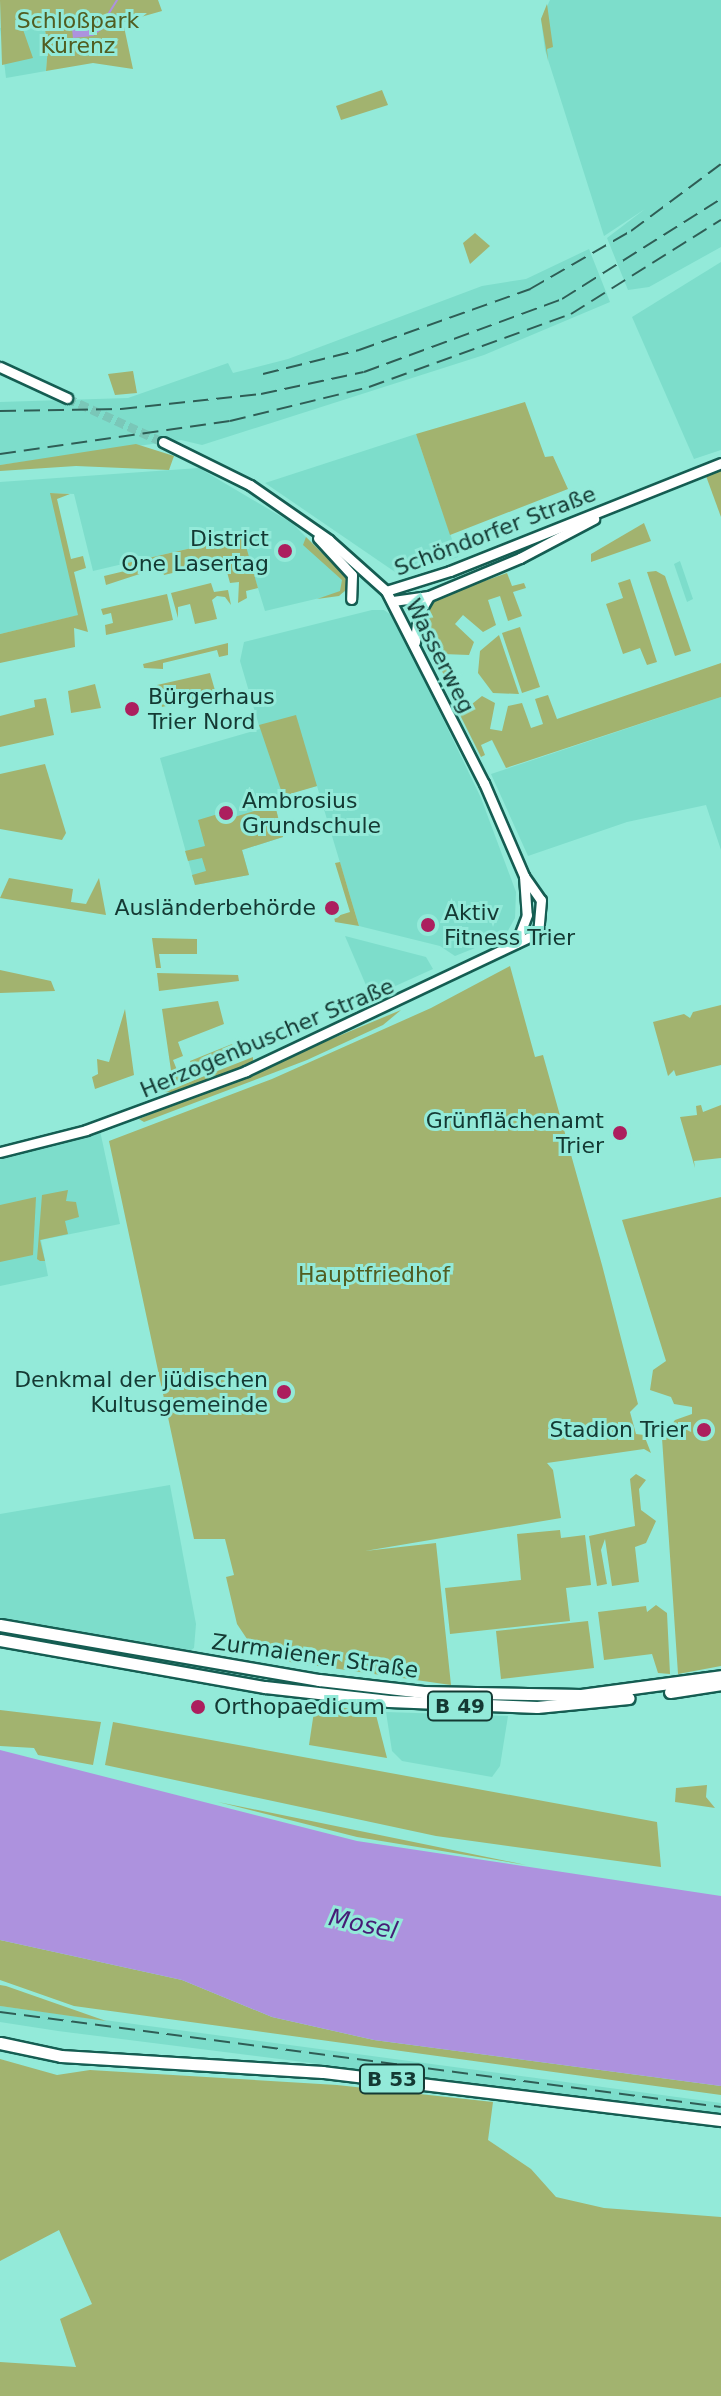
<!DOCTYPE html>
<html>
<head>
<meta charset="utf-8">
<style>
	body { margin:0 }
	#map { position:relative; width:721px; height:2396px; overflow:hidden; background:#93ead9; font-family:"DejaVu Sans",sans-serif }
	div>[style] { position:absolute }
	.built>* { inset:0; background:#7dddcb }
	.green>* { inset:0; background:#a2b36f }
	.water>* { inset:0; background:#ad92de }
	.stream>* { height:2px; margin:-1px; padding:0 1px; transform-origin:1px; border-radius:1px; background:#ad92de }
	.secondary-tunnel>* { height:9px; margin-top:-4.5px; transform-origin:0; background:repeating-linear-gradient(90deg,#7ac7b8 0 9px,transparent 0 13.5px) }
	.roads { filter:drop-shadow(2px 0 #155d52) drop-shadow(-2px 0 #155d52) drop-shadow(0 2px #155d52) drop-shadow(0 -2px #155d52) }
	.secondary>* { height:9px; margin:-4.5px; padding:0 4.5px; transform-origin:4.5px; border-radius:4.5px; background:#fff }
	.primary>* { height:11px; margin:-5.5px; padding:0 5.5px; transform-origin:5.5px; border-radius:5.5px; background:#fff }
	.rail>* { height:2px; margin-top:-1px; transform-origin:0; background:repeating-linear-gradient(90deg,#2e5d55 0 16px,transparent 0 24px) }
	.dots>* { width:22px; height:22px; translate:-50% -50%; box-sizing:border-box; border:4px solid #93ead9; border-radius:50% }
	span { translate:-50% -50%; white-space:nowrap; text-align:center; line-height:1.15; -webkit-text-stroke:6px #93ead9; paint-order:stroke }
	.shield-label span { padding:2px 6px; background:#93ead9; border:2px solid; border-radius:6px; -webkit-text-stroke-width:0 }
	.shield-label { font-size:20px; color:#143933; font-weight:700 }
	.park-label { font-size:22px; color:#515d21 }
	.street-label { font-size:22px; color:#143933 }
	.poi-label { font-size:22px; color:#143933 }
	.right { translate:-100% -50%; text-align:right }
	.left { translate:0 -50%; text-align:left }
	.water-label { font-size:24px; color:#461d76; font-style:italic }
</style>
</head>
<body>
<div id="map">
	<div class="built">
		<div style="clip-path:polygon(550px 0,721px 0,721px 247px,649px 287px,628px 290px,607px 238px,645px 209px,604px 236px,545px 50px,541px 19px)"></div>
		<div style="clip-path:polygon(36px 17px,44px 25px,48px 47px,46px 71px,6px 78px,0 28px)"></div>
		<div style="clip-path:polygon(589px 249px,610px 302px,484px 355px,202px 445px,181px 440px,0 465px,0 402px,128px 398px,228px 363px,233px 373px,288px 359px,482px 286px,526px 279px)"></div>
		<div style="clip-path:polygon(721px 262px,721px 450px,694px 459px,632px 317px)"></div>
		<div style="clip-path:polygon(416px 434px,458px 557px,398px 574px,265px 483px)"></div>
		<div style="clip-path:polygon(199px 468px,292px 523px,345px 576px,345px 592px,265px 611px,242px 536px,93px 571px,74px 494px,51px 493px,79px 615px,0 634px,0 482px)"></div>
		<div style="clip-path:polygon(680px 561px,693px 599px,687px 602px,674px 564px)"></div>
		<div style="clip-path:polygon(372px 610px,384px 610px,394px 617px,481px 798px,516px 892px,515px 918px,505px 936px,455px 956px,440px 946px,359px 926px,317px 786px,273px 798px,283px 837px,242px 850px,249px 875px,195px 885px,160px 758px,260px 729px,240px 661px,244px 642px)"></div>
		<div style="clip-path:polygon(721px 697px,721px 850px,706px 805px,627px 822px,528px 856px,491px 774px)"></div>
		<div style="clip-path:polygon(345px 936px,426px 957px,433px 969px,371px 997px)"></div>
		<div style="clip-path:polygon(99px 1126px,120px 1224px,41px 1240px,48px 1276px,0 1286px,0 1152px)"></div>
		<div style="clip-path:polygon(170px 1485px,196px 1624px,194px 1648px,188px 1652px,0 1620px,0 1514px)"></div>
		<div style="clip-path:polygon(386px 1712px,508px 1716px,500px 1766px,492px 1777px,402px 1761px,392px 1751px)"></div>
		<div style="clip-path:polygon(0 2006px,721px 2103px,721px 2115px,58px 2031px,0 2022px)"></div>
	</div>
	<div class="green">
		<div style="clip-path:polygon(0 0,158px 0,162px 11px,123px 22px,133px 69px,93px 63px,46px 71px,48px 46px,44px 25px,37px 26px,35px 17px,20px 21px,33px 58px,2px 65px)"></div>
		<div style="clip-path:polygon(547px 4px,553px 47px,547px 49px,548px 61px,541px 19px)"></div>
		<div style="clip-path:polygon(382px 90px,388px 105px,341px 120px,336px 106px)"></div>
		<div style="clip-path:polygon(475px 233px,490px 246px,470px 264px,463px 243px)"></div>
		<div style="clip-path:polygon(133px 371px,137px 393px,115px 395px,108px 374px)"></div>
		<div style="clip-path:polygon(525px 402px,545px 457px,553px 456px,568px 489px,450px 535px,416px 434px)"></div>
		<div style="clip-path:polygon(136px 444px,174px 456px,169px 470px,76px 466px,0 471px,0 465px)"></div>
		<div style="clip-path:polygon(721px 470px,721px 517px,706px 476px)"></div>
		<div style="clip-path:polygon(50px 493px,70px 494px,57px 499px,71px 559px,83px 556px,86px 568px,74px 572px,88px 632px,74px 628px,75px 647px,0 663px,0 634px,78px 615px)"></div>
		<div style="clip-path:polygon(644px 523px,651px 541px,591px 562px,591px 554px)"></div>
		<div style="clip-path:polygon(243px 536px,258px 588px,246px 591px,247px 598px,238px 603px,239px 582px,230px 583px,224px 561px,164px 575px,161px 567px,106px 585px,104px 576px,129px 570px,127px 563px)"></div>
		<div style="clip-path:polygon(306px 537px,348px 579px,348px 588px,339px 596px,317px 599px,340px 591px,342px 580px,303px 545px)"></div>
		<div style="clip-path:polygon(656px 571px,665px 576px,691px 651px,675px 656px,647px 572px)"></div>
		<div style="clip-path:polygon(507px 573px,512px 586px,524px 583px,526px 588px,513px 592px,522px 616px,508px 621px,500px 596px,488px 600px,496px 625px,483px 632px,463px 615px,455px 624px,474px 642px,469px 655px,443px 654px,442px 667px,453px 668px,453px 676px,445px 678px,424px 629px,428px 607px,442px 596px)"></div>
		<div style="clip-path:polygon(630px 579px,657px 662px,647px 665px,640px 648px,623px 654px,606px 604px,623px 598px,618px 583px)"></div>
		<div style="clip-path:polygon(211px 583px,214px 592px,228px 590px,231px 605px,225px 597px,217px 596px,212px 600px,217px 619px,195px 624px,190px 604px,178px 607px,178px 618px,171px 593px)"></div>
		<div style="clip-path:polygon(167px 594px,173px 620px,106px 635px,105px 625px,113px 623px,111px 613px,103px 615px,101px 609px)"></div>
		<div style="clip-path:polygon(520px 627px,540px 687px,522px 693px,502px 633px)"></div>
		<div style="clip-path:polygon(499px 635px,519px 694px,493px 693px,478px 673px,480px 651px)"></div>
		<div style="clip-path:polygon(228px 643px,228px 655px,219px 657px,217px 650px,163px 663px,163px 669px,144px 668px,143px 664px)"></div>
		<div style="clip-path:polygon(721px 663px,721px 697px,506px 768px,492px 740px,481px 745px,485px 755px,481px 757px,454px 703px,462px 712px,482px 696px,495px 703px,490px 729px,502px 731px,508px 706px,522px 703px,531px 728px,543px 724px,535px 699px,548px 695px,557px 719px)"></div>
		<div style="clip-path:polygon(210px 673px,216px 694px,162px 707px,157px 685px)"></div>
		<div style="clip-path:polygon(95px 684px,101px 708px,71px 713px,68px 691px)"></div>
		<div style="clip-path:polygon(46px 698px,54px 735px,0 747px,0 716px,35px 707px,34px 700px)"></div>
		<div style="clip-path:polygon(296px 715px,317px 786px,283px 796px,259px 725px)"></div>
		<div style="clip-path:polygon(45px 764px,66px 833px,62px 840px,0 829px,0 774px)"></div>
		<div style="clip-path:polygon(275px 805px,283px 837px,242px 850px,249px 875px,195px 885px,192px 875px,206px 871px,202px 858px,188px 861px,185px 851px,205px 846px,198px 820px,228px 811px,231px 818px)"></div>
		<div style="clip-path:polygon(340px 862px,350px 896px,359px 926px,335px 922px,334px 917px,350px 912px,335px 863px)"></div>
		<div style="clip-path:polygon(9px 878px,73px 889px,71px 902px,86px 904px,99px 878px,106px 915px,0 898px)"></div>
		<div style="clip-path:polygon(152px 938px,197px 939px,197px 954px,159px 954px,161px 968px,156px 968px)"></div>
		<div style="clip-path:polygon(510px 966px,535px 1057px,543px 1055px,602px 1265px,638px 1404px,630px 1412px,636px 1434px,644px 1435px,651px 1453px,644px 1449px,547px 1463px,553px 1470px,561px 1518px,365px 1551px,436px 1543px,451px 1685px,269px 1659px,255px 1651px,237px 1624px,226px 1577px,234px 1575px,225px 1539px,194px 1539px,109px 1141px,272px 1079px,431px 1008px)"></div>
		<div style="clip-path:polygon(0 970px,51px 981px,55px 991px,0 993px)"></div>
		<div style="clip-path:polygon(157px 973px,238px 975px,239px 981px,159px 991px)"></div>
		<div style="clip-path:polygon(218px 1001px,224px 1024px,178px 1042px,183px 1056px,173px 1060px,179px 1075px,189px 1071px,191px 1077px,173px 1084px,162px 1009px)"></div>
		<div style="clip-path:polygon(721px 1005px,721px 1065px,676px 1076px,674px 1070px,668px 1076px,653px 1022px,684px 1014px,690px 1018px,693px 1012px)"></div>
		<div style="clip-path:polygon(125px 1009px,134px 1075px,95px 1089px,92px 1077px,98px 1074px,97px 1059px,109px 1062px)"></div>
		<div style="clip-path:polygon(401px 1010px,383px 1025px,307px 1060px,144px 1122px,139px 1119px)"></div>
		<div style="clip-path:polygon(232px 1044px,238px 1058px,196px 1075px,190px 1061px)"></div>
		<div style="clip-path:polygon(253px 1057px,253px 1063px,178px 1093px,164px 1092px)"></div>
		<div style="clip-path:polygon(701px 1105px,703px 1112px,721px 1105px,721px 1158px,694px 1161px,695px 1168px,680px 1117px,697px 1115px,696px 1106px)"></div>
		<div style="clip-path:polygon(68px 1190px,66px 1201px,76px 1202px,79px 1217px,65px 1221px,68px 1234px,40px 1240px,45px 1261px,40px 1261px,37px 1259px,42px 1195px)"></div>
		<div style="clip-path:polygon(36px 1197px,33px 1255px,0 1262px,0 1205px)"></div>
		<div style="clip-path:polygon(721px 1197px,721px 1666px,678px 1674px,662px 1438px,675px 1420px,692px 1414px,692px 1407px,674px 1404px,671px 1397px,650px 1390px,653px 1370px,666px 1361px,622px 1220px)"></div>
		<div style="clip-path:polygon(636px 1474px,646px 1480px,639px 1489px,641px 1510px,656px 1521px,646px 1543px,635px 1547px,639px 1582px,612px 1586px,605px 1539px,601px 1550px,607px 1584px,597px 1586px,589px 1536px,635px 1526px,630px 1479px)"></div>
		<div style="clip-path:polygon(560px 1530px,561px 1538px,585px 1535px,591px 1585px,566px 1588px,570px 1621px,450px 1634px,445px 1588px,521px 1580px,517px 1534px)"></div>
		<div style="clip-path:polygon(656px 1605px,667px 1613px,670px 1674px,658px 1673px,652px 1654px,604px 1660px,598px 1612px,646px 1606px,647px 1612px)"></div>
		<div style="clip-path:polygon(588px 1621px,594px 1668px,501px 1679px,496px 1631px)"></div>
		<div style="clip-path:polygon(315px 1705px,375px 1711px,387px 1758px,309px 1745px)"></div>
		<div style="clip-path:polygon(0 1710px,101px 1722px,93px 1765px,38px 1755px,34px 1748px,0 1746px)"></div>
		<div style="clip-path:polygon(113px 1722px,657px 1822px,661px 1867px,436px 1836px,105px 1765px)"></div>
		<div style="clip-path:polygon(707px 1785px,706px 1797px,715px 1808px,675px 1802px,676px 1788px)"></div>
		<div style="clip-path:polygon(218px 1802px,526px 1865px,357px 1837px)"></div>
		<div style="clip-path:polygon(0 1940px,182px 1980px,272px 2017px,374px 2040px,721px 2086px,721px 2095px,74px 2006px,0 1980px)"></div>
		<div style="clip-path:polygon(0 1985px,6px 1986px,106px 2021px,0 2006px)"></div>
		<div style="clip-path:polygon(0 2059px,57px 2075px,90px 2070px,337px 2085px,493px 2102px,488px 2140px,531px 2169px,556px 2197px,604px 2208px,721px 2217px,721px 2396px,0 2396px,0 2362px,76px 2367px,60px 2319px,92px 2304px,59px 2230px,0 2261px)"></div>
	</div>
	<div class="water">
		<div style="clip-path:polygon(89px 20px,108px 25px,93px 36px,73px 38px,72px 29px)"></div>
		<div style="clip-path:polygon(0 1750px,357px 1841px,721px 1896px,721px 2086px,374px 2040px,272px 2017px,182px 1980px,0 1940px)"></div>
	</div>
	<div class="stream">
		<div style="left:104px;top:21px;width:25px;rotate:-58deg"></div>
	</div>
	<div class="secondary-tunnel">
		<div style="left:67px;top:398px;width:106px;rotate:24.6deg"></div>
	</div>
	<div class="roads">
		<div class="secondary">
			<div style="left:0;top:367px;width:74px;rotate:24.8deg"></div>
			<div style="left:163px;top:442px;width:97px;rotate:26.3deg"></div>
			<div style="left:250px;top:485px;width:96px;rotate:34.8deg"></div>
			<div style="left:329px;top:540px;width:76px;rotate:41.8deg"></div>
			<div style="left:386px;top:591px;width:216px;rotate:63deg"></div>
			<div style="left:484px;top:783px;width:101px;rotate:66.7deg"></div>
			<div style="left:524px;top:876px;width:39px;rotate:86deg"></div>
			<div style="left:527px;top:915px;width:30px;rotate:111deg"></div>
			<div style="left:318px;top:538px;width:50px;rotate:47.4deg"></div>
			<div style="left:352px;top:575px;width:24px;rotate:92deg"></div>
			<div style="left:386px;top:591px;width:67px;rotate:-17.4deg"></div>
			<div style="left:450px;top:571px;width:292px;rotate:-21.7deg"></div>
			<div style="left:393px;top:601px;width:36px;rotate:-8deg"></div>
			<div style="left:429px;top:596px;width:99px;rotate:-22.7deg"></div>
			<div style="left:520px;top:558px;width:84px;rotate:-27.8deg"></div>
			<div style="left:415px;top:642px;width:27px;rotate:-84deg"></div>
			<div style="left:418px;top:615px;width:22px;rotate:-60deg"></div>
			<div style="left:524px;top:876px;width:29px;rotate:55deg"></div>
			<div style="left:541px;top:900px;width:33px;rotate:95deg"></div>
			<div style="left:0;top:1152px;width:89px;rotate:-14.3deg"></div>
			<div style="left:86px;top:1130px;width:171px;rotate:-20.2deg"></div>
			<div style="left:246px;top:1071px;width:323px;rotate:-25.3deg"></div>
		</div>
		<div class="primary">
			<div style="left:0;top:1625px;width:324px;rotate:9.8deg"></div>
			<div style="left:319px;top:1680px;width:105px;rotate:6.6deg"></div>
			<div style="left:423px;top:1692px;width:158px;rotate:1.1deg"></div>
			<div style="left:581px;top:1695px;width:141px;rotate:-7.7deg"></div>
			<div style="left:0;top:1640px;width:269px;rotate:10.1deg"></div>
			<div style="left:265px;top:1687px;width:125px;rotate:6.4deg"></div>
			<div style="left:389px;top:1701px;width:148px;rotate:2.3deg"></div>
			<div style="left:537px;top:1707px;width:92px;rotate:-5.6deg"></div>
			<div style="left:670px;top:1692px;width:52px;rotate:-8.9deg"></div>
			<div style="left:0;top:2043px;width:62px;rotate:12deg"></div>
			<div style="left:61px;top:2056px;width:262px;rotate:3.5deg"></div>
			<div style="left:323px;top:2072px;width:401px;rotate:6.9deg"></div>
		</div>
	</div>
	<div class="rail">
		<div style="left:263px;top:374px;width:99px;rotate:-14deg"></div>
		<div style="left:359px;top:350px;width:182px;rotate:-19.6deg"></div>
		<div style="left:530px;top:289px;width:116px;rotate:-29.9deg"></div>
		<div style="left:631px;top:231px;width:112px;rotate:-36.7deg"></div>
		<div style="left:0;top:411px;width:121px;rotate:-0.9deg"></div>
		<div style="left:121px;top:409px;width:141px;rotate:-6.1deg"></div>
		<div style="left:261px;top:394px;width:105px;rotate:-12.1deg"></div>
		<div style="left:364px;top:372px;width:211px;rotate:-20.2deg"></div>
		<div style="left:562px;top:299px;width:188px;rotate:-32.2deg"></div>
		<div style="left:0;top:454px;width:232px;rotate:-8.2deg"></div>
		<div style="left:230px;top:421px;width:143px;rotate:-13.7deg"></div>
		<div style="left:369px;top:387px;width:215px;rotate:-19.9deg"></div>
		<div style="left:571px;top:314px;width:177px;rotate:-32.1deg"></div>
		<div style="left:0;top:2012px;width:727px;rotate:7.51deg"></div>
	</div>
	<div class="dots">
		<div style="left:285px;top:551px;background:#ac1f5e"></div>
		<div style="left:132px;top:709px;background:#ac1f5e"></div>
		<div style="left:226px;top:813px;background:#ac1f5e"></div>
		<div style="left:332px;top:908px;background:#ac1f5e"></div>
		<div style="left:428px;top:925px;background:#ac1f5e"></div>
		<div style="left:620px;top:1133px;background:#ac1f5e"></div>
		<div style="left:284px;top:1392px;background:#ac1f5e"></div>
		<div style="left:704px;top:1430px;background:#ac1f5e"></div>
		<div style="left:198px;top:1707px;background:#ac1f5e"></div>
	</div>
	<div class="shield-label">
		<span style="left:460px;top:1706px">B 49</span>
		<span style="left:392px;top:2079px">B 53</span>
	</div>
	<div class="park-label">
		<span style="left:78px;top:33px">Schloßpark<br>Kürenz</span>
		<span style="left:374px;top:1275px">Hauptfriedhof</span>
	</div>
	<div class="street-label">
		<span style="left:495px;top:531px;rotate:-21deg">Schöndorfer Straße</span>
		<span style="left:440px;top:656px;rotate:63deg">Wasserweg</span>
		<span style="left:267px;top:1038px;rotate:-23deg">Herzogenbuscher Straße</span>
		<span style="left:315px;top:1656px;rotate:8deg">Zurmaiener Straße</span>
	</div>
	<div class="poi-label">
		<span class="right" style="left:269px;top:551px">District<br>One Lasertag</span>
		<span class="left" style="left:148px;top:709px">Bürgerhaus<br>Trier Nord</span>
		<span class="left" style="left:242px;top:813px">Ambrosius<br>Grundschule</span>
		<span class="right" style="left:316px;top:908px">Ausländerbehörde</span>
		<span class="left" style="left:444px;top:925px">Aktiv<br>Fitness Trier</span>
		<span class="right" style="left:604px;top:1133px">Grünflächenamt<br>Trier</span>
		<span class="right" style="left:268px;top:1392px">Denkmal der jüdischen<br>Kultusgemeinde</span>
		<span class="right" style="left:688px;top:1430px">Stadion Trier</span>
		<span class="left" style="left:214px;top:1707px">Orthopaedicum</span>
	</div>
	<div class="water-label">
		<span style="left:363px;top:1925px;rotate:12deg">Mosel</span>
	</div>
</div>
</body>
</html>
